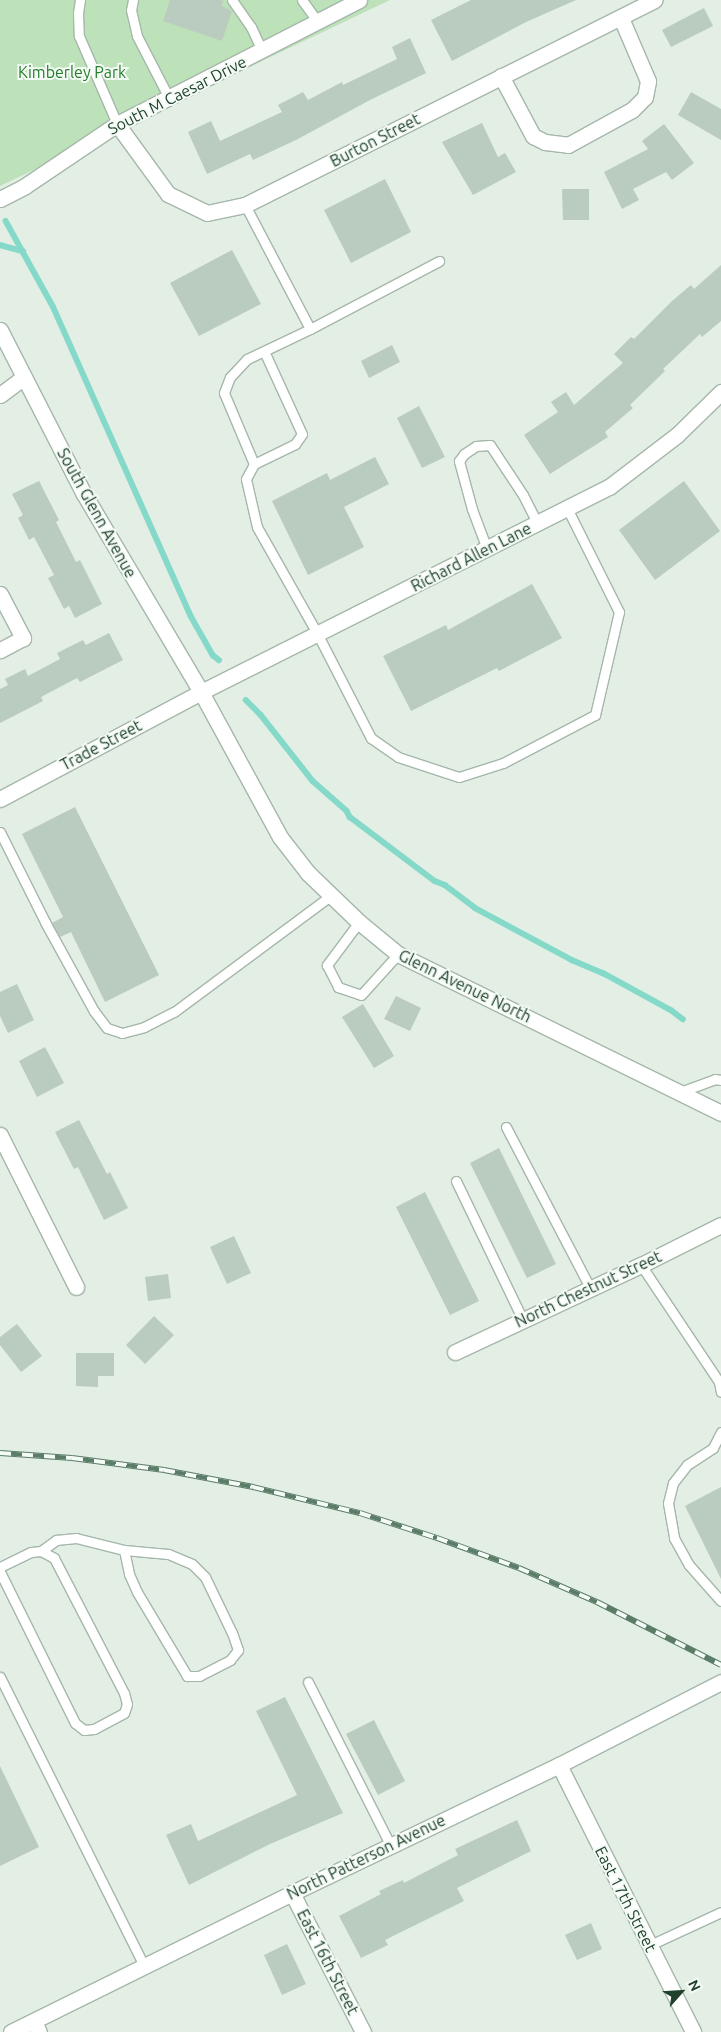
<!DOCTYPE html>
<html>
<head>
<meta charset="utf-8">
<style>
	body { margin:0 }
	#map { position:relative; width:721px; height:2032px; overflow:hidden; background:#e3eee5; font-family:Ubuntu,sans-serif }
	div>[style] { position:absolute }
	.green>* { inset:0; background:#bde1b9 }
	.stream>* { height:5.5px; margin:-2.75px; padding:0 2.75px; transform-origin:2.75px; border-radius:2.75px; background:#85d9c8 }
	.building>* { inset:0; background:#baccbf }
	.roads { filter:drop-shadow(1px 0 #a5b7aa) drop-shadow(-1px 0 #a5b7aa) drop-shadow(0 1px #a5b7aa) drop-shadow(0 -1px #a5b7aa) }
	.lane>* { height:9px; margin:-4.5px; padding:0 4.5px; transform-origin:4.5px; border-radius:4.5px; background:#fff }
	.street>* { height:15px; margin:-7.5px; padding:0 7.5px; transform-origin:7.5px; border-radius:7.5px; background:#fff }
	.secondary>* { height:15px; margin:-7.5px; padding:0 7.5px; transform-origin:7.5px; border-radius:7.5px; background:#fff }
	.rail>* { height:5.5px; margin-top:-2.75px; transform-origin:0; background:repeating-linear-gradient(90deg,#f4faf5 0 11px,#5b7d68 0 22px); box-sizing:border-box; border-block:1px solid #5b7d68 }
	span { translate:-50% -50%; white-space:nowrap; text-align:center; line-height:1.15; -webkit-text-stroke:4px #f4faf5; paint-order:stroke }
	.park-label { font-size:16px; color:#267d29 }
	.street-label { font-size:16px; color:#20422d }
	.north { position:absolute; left:656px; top:1967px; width:50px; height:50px; -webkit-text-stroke:4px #f4faf5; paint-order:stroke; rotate:64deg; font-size:14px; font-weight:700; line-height:20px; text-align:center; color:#20422d }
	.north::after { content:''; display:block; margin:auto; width:18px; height:22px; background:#20422d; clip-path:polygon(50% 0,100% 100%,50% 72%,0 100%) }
</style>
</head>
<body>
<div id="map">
	<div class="green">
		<div style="clip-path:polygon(0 0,390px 0,0 186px)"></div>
	</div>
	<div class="stream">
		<div style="left:6px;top:221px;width:97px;rotate:61.1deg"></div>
		<div style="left:53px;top:306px;width:339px;rotate:66deg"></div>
		<div style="left:191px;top:616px;width:45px;rotate:60.6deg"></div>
		<div style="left:213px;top:655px;width:8px;rotate:40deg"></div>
		<div style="left:0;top:245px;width:24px;rotate:15deg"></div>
		<div style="left:246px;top:700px;width:21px;rotate:45deg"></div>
		<div style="left:261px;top:715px;width:84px;rotate:51.8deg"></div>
		<div style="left:313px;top:781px;width:45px;rotate:41.4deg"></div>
		<div style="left:347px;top:811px;width:7px;rotate:63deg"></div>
		<div style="left:350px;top:817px;width:106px;rotate:37deg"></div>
		<div style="left:435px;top:881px;width:11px;rotate:22deg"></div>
		<div style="left:445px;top:885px;width:38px;rotate:37deg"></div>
		<div style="left:475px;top:908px;width:110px;rotate:28.2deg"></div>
		<div style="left:572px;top:960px;width:34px;rotate:23deg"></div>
		<div style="left:603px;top:973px;width:77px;rotate:28.6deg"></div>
		<div style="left:671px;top:1010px;width:15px;rotate:37deg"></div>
	</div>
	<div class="building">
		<div style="clip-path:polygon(170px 0,223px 0,222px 6px,232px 11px,222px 41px,163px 21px)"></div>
		<div style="clip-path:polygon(471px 0,576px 0,526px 22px,452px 61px,431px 20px)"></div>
		<div style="clip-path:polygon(704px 8px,713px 26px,671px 47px,662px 30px)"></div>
		<div style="clip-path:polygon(410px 38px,426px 73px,370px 100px,296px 140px,253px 160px,250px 154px,207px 174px,188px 132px,211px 121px,220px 141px,282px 112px,278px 105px,303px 92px,308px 100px,342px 82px,343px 85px,397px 59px,392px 47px)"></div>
		<div style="clip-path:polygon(691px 92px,721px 109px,721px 140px,678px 115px)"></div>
		<div style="clip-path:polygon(482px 123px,498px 157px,505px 153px,516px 172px,473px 195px,442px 142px)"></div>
		<div style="clip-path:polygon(664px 124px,694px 163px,672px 180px,666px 172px,633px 189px,639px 200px,622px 209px,604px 172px,648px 149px,642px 141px)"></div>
		<div style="clip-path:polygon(385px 179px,411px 232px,351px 263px,324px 210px)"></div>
		<div style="clip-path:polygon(562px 189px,589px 189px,589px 220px,563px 220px)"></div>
		<div style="clip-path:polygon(232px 250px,261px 304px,199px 336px,170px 283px)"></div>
		<div style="clip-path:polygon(721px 265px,721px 321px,702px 337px,700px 334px,663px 369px,665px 371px,630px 405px,633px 408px,605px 432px,608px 437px,550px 474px,524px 435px,558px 412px,551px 402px,566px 392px,574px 405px,623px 363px,614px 354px,631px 337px,634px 339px,672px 301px,691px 285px,694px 289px)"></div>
		<div style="clip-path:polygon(392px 345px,400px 362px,369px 378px,361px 361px)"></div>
		<div style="clip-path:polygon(419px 406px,445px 457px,422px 468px,397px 418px)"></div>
		<div style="clip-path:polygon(375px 457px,389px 484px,344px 507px,364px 547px,308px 575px,272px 501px,327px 473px,330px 480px)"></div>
		<div style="clip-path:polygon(39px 481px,59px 520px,56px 522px,76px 562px,80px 560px,102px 604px,75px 618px,69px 606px,64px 609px,48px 578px,54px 575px,34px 537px,29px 540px,18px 518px,23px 515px,12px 494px)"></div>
		<div style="clip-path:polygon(684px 481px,720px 531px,655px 580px,619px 530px)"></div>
		<div style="clip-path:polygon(532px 584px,562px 638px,499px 671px,497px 668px,411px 711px,383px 656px,446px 625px,448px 630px)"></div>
		<div style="clip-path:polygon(109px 633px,123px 660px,80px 682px,77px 678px,41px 697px,43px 701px,0 723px,0 689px,8px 685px,5px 679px,25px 669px,28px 676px,60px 659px,57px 653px,83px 640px,86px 645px)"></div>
		<div style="clip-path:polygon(75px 807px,159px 975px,105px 1002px,71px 932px,60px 937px,52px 923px,63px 917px,22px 834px)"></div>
		<div style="clip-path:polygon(17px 984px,34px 1020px,8px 1033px,0 1016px,0 992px)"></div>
		<div style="clip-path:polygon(396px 996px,421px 1008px,410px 1031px,384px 1019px)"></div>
		<div style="clip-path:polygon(363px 1004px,394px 1056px,374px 1068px,342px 1017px)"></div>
		<div style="clip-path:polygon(45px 1047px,64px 1083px,37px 1097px,19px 1061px)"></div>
		<div style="clip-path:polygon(79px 1120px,107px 1174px,110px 1172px,128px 1208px,104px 1220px,78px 1167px,74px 1169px,55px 1132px)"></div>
		<div style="clip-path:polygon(499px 1148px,556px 1264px,527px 1278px,470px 1163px)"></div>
		<div style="clip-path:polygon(425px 1192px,479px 1301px,450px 1315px,396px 1207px)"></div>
		<div style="clip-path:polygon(234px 1236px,251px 1273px,227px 1284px,210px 1247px)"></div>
		<div style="clip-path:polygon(168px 1274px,171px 1298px,148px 1301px,145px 1277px)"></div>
		<div style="clip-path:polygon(154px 1316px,174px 1335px,145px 1364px,126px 1345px)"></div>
		<div style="clip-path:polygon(17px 1324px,42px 1356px,21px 1372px,0 1345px,0 1337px)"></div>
		<div style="clip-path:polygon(76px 1353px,114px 1353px,114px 1376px,98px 1376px,98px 1387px,76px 1386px)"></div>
		<div style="clip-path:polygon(721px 1487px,721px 1579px,685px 1506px)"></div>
		<div style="clip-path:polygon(285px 1697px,343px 1813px,270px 1844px,189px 1885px,166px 1835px,191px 1824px,198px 1841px,297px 1795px,256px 1711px)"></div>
		<div style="clip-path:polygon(374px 1720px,405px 1781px,378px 1795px,346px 1734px)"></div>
		<div style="clip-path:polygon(0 1766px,39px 1847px,0 1866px)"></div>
		<div style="clip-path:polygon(517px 1820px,531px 1851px,457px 1888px,464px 1901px,385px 1940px,388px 1945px,361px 1958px,339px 1916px,381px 1894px,379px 1891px,403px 1880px,404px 1883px,458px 1855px,455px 1849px)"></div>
		<div style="clip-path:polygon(591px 1923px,602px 1949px,577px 1960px,565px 1935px)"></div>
		<div style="clip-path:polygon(287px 1944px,306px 1984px,282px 1995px,264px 1955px)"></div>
	</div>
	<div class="roads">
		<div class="lane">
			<div style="left:80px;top:0;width:13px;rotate:99deg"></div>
			<div style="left:78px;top:13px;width:23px;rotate:88deg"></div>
			<div style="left:79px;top:36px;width:96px;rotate:66.6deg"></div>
			<div style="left:133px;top:0;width:10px;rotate:101deg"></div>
			<div style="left:131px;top:10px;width:27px;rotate:77deg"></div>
			<div style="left:137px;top:36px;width:70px;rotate:62.7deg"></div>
			<div style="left:232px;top:0;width:33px;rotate:55deg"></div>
			<div style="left:251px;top:27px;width:26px;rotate:65deg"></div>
			<div style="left:302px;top:0;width:26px;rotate:54deg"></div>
			<div style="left:245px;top:205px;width:140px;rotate:62.3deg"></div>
			<div style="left:310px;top:329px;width:146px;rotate:-27.8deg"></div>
			<div style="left:310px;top:329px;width:70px;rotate:154.5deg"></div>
			<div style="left:247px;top:359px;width:25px;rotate:133deg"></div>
			<div style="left:230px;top:377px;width:17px;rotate:111deg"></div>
			<div style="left:224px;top:393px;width:77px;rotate:67.1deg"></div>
			<div style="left:254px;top:464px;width:17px;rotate:118deg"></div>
			<div style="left:246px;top:479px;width:49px;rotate:77.1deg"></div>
			<div style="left:257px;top:527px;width:124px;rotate:60.5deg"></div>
			<div style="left:318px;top:635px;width:116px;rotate:62.8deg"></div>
			<div style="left:371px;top:738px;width:33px;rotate:35deg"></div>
			<div style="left:398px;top:757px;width:64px;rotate:18.2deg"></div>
			<div style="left:459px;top:777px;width:46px;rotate:-17.7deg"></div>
			<div style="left:503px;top:763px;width:104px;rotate:-27.6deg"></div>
			<div style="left:595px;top:715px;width:106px;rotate:-76.9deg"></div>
			<div style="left:619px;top:612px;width:116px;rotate:-116.6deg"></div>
			<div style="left:254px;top:464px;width:46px;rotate:-26deg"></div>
			<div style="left:295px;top:444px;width:12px;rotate:-55deg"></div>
			<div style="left:302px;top:434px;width:91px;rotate:-114.6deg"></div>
			<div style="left:487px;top:549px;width:43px;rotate:-110.6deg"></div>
			<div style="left:472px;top:509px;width:50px;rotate:-105.2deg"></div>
			<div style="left:459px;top:461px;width:9px;rotate:-54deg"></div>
			<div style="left:464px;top:454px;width:14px;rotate:-34deg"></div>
			<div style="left:476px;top:446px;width:14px;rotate:-4deg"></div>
			<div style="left:490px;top:445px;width:60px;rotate:56.6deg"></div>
			<div style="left:523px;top:495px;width:31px;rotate:63deg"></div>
			<div style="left:0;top:832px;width:101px;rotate:63.4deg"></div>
			<div style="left:45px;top:922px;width:102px;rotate:61.2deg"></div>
			<div style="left:94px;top:1011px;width:21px;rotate:53deg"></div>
			<div style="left:107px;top:1028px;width:16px;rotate:18deg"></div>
			<div style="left:122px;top:1033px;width:23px;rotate:-15deg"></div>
			<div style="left:144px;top:1027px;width:34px;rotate:-27deg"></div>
			<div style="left:174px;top:1012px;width:194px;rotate:-36.6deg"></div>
			<div style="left:359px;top:922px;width:54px;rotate:126.7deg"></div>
			<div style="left:327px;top:965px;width:25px;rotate:63deg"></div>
			<div style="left:338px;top:987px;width:24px;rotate:19deg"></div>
			<div style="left:361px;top:995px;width:55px;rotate:-47.9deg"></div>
			<div style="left:680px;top:1092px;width:37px;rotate:-20deg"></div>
			<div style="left:715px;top:1079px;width:6px;rotate:9deg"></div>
			<div style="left:506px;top:1127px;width:182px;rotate:62.4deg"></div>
			<div style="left:456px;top:1181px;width:154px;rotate:64.3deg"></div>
			<div style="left:641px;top:1265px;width:141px;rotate:56.3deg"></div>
			<div style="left:719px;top:1382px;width:10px;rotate:79deg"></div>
			<div style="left:721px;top:1432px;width:18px;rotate:117deg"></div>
			<div style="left:713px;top:1448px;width:31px;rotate:147deg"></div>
			<div style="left:687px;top:1465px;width:23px;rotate:128deg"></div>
			<div style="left:673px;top:1483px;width:21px;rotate:104deg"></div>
			<div style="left:668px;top:1503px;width:36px;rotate:80deg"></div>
			<div style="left:674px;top:1538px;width:31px;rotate:61deg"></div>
			<div style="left:689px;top:1565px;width:48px;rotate:48.4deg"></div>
			<div style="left:41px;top:1551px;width:19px;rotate:-36deg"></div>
			<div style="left:56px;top:1540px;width:20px;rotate:-6deg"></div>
			<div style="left:76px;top:1538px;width:49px;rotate:14deg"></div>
			<div style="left:124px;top:1550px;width:25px;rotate:78deg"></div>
			<div style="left:129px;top:1574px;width:20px;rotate:66deg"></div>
			<div style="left:137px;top:1592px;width:98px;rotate:59.2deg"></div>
			<div style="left:187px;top:1676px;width:12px"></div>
			<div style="left:199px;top:1676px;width:35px;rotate:-27deg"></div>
			<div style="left:230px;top:1660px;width:13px;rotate:-51deg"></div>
			<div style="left:238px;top:1650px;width:18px;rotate:-109deg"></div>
			<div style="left:232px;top:1633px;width:62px;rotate:-115.7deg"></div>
			<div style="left:205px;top:1577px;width:18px;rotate:-135deg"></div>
			<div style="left:192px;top:1564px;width:26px;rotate:-157deg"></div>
			<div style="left:168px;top:1554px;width:44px;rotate:-174.8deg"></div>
			<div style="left:0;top:1567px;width:34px;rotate:-26deg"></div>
			<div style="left:31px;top:1552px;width:10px;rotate:-6deg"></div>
			<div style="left:41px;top:1551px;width:15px;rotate:28deg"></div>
			<div style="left:54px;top:1558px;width:152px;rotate:62.6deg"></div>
			<div style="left:124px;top:1693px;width:11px;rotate:75deg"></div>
			<div style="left:127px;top:1704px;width:9px;rotate:108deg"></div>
			<div style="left:124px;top:1713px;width:34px;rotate:152deg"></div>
			<div style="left:94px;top:1729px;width:10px;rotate:174deg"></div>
			<div style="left:84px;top:1730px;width:11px;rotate:-142deg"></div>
			<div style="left:75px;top:1723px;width:169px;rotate:-116.4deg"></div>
			<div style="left:0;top:1677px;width:323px;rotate:63.5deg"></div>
			<div style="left:308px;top:1682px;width:184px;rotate:63.2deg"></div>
			<div style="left:650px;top:1945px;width:78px;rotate:-24.9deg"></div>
		</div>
		<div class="street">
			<div style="left:501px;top:76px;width:68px;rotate:61.9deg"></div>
			<div style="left:533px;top:136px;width:13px;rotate:27deg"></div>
			<div style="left:545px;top:142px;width:23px;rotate:7deg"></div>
			<div style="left:568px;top:145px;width:73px;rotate:-28.7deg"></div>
			<div style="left:632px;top:110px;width:18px;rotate:-45deg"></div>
			<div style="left:645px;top:97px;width:16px;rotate:-79deg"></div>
			<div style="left:648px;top:81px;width:69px;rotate:-113.2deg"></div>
			<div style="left:117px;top:124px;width:87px;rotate:53.9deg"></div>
			<div style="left:168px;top:194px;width:43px;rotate:26deg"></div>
			<div style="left:207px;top:213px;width:39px;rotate:-12deg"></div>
			<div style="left:245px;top:205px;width:458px;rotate:-26.6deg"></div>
			<div style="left:0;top:199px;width:28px;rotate:-27deg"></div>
			<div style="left:25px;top:186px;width:111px;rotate:-34deg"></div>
			<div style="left:117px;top:124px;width:272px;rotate:-27.1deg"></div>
			<div style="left:0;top:330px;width:184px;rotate:62.9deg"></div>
			<div style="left:84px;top:494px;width:230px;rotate:59.4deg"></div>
			<div style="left:201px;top:692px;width:165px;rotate:61.4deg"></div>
			<div style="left:280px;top:837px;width:46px;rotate:52.1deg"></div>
			<div style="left:308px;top:873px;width:71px;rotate:43.9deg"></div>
			<div style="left:359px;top:922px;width:50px;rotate:39.4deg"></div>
			<div style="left:398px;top:954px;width:360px;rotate:26.2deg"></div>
			<div style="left:0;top:395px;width:30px;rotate:-37deg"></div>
			<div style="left:0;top:594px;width:50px;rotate:62.4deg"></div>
			<div style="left:23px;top:638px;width:26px;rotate:152deg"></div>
			<div style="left:201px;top:692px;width:457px;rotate:-26.7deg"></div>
			<div style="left:609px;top:487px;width:86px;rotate:-37.4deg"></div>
			<div style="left:677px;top:435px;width:62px;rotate:-44.3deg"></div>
			<div style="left:0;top:1135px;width:170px;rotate:63.4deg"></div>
			<div style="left:455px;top:1352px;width:205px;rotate:-25.1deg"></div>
			<div style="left:641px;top:1265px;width:89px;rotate:-26.6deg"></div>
			<div style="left:559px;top:1765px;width:299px;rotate:63.3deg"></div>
			<div style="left:292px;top:1893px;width:156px;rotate:62.9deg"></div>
			<div style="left:34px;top:2021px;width:12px;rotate:66deg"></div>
		</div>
		<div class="secondary">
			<div style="left:0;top:799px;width:228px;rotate:-28deg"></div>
			<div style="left:11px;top:2032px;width:313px;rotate:-26.3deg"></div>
			<div style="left:292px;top:1893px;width:296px;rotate:-25.6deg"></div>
			<div style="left:559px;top:1765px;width:182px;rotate:-27.1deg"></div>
		</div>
	</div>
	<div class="rail">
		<div style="left:0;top:1453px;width:72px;rotate:4deg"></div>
		<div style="left:72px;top:1458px;width:93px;rotate:7.4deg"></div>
		<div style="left:164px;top:1470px;width:91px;rotate:10.8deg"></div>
		<div style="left:253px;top:1487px;width:110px;rotate:13.7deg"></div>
		<div style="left:360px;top:1513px;width:81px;rotate:18deg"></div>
		<div style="left:437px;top:1538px;width:87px;rotate:20.1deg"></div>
		<div style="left:519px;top:1568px;width:85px;rotate:23.6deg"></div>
		<div style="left:597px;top:1602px;width:139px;rotate:26.9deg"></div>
	</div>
	<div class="park-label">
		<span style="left:72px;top:72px">Kimberley Park</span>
	</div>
	<div class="street-label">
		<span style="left:177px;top:95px;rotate:-27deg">South M Caesar Drive</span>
		<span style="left:375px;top:140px;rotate:-27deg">Burton Street</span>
		<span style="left:97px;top:513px;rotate:61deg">South Glenn Avenue</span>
		<span style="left:471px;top:557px;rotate:-27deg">Richard Allen Lane</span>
		<span style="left:101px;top:745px;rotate:-28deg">Trade Street</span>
		<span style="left:465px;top:986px;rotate:26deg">Glenn Avenue North</span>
		<span style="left:588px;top:1289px;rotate:-25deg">North Chestnut Street</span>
		<span style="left:366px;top:1857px;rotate:-26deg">North Patterson Avenue</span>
		<span style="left:626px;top:1899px;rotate:63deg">East 17th Street</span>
		<span style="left:328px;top:1962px;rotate:63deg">East 16th Street</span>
	</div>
	<div class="north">N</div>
</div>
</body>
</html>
